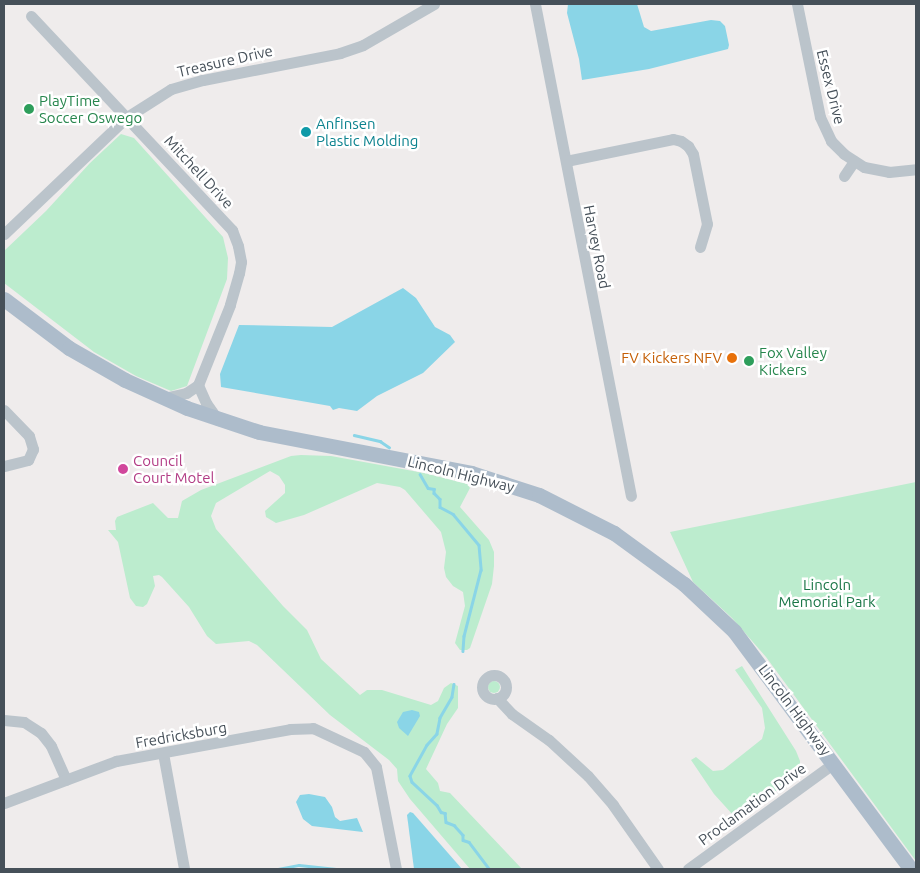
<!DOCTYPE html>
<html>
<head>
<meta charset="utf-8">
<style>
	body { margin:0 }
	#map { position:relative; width:920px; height:873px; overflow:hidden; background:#efecec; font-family:Ubuntu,sans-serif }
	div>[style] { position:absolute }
	.green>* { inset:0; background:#bcecce }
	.round { border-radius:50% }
	.water>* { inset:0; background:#8ad5e7 }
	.stream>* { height:2.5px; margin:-1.25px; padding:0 1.25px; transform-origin:1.25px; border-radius:1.25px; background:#8ad5e7 }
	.minor>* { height:11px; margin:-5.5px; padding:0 5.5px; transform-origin:5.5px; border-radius:5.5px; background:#bbc4cb }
	.minor>.ring { margin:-5.5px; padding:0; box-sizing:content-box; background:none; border:11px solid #bbc4cb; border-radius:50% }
	.major>* { height:15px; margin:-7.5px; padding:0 7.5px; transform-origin:7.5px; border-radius:7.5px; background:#adbccb }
	.dots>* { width:14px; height:14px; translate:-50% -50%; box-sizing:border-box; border:2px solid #fff; border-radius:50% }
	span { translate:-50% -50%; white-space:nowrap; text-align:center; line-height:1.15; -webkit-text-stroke:5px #fff; paint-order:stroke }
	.street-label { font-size:15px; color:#465059 }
	.leisure-label { font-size:15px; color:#27864d }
	.left { translate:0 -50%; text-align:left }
	.culture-label { font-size:15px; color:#0d838f }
	.food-label { font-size:15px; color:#c56008 }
	.right { translate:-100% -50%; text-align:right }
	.hotel-label { font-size:15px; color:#b23c85 }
	.park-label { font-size:15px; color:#1a7647 }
	.frame { position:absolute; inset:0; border:5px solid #465059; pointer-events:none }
</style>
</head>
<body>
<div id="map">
	<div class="green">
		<div style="clip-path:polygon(121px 134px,134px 138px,223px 237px,228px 258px,227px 279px,187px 386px,171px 391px,136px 376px,94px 352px,4px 283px,4px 251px,46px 211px,90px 163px)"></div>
		<div style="clip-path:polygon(301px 455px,331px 456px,424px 473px,467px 484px,470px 488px,460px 507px,489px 540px,494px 552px,494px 566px,492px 584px,470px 648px,467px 650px,460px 650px,455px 643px,465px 606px,463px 592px,453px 586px,446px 577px,444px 568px,446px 552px,441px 532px,405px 490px,400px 487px,377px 483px,304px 515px,276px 523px,266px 517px,265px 511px,285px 493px,285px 485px,279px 476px,270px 471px,216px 503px,211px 516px,216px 529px,283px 606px,307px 630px,321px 659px,360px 695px,367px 690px,382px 690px,431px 705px,438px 701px,444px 688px,451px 683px,458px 686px,458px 708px,447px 724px,426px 769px,438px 783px,440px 791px,450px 793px,522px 869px,470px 869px,410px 799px,398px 781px,397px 769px,389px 760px,330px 715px,257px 645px,249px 641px,216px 644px,207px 636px,189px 607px,162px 577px,159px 575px,153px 576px,155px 586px,147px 604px,143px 607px,136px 606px,130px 598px,118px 542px,108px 530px,116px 530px,115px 521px,117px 517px,153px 503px,168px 518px,178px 518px,182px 501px,201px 490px,291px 456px)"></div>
		<div style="clip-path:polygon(916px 482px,916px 861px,766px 657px,732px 618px,693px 582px,670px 532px)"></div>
		<div style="clip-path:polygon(742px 666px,796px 751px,800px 761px,800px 769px,791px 781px,737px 817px,733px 815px,714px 794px,691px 760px,696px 757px,713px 771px,723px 770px,762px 739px,765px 728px,762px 708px,735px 670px)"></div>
		<div class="round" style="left:488px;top:681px;width:12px;height:12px"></div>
	</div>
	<div class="water">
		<div style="clip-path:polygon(568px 4px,637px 4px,644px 27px,651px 31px,711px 20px,720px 21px,725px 26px,729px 45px,728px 49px,649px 69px,582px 80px,579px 59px,567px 13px)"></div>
		<div style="clip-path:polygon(403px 288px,416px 298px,435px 327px,450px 335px,455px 342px,423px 373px,377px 396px,357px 411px,339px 408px,333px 410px,330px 406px,221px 387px,220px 374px,239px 325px,332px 327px)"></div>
		<div style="clip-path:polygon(412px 710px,419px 712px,420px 716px,408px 736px,399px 728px,397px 722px,403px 712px)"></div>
		<div style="clip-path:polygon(309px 794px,325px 797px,332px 807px,335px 817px,340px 821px,357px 818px,363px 832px,312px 826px,303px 819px,296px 802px,300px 795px)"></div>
		<div style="clip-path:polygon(410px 812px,413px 813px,462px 869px,414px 869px,407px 815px)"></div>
	</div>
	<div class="stream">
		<div style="left:354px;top:435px;width:27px;rotate:13deg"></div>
		<div style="left:380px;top:441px;width:11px;rotate:34deg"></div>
		<div style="left:420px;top:474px;width:16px;rotate:60deg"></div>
		<div style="left:428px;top:488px;width:6px;rotate:9deg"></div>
		<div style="left:434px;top:489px;width:4px;rotate:90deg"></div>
		<div style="left:434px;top:493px;width:8px;rotate:45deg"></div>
		<div style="left:440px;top:499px;width:8px;rotate:90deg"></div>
		<div style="left:440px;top:507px;width:15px;rotate:28deg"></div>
		<div style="left:453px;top:514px;width:40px;rotate:50deg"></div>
		<div style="left:479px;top:545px;width:25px;rotate:85deg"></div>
		<div style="left:481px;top:570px;width:68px;rotate:104.4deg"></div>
		<div style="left:464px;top:636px;width:15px;rotate:94deg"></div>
		<div style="left:454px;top:684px;width:13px;rotate:99deg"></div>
		<div style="left:452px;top:697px;width:24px;rotate:120deg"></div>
		<div style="left:440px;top:718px;width:16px;rotate:101deg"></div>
		<div style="left:437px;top:734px;width:15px;rotate:132deg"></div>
		<div style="left:427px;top:745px;width:35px;rotate:119deg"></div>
		<div style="left:410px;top:776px;width:6px;rotate:72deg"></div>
		<div style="left:412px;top:782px;width:34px;rotate:43deg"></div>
		<div style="left:437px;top:805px;width:8px;rotate:60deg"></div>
		<div style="left:441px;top:812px;width:4px;rotate:14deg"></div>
		<div style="left:445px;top:813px;width:9px;rotate:84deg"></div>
		<div style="left:446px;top:822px;width:9px;rotate:21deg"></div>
		<div style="left:454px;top:825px;width:13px;rotate:48deg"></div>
		<div style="left:463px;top:835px;width:5px;rotate:90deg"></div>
		<div style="left:463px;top:840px;width:6px;rotate:18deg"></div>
		<div style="left:469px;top:842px;width:34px;rotate:53deg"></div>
		<div style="left:278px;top:869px;width:21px;rotate:-11deg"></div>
		<div style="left:299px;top:865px;width:37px;rotate:6deg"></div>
	</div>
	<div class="minor">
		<div style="left:535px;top:4px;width:501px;rotate:78.96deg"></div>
		<div style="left:797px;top:4px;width:115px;rotate:78.5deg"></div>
		<div style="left:820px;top:117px;width:26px;rotate:65deg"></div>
		<div style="left:831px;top:141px;width:18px;rotate:45deg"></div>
		<div style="left:844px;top:154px;width:24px;rotate:33deg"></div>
		<div style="left:864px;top:167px;width:25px;rotate:11deg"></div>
		<div style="left:889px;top:172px;width:27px;rotate:-6deg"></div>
		<div style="left:31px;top:16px;width:294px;rotate:46.8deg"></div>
		<div style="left:232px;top:230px;width:17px;rotate:69deg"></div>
		<div style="left:238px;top:246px;width:16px;rotate:79deg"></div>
		<div style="left:241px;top:262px;width:11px;rotate:100deg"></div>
		<div style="left:239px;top:273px;width:33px;rotate:106deg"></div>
		<div style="left:230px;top:305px;width:86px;rotate:111.8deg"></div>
		<div style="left:198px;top:385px;width:14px;rotate:146deg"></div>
		<div style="left:186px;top:393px;width:23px;rotate:167deg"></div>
		<div style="left:566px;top:161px;width:109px;rotate:-11.6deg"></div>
		<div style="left:673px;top:139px;width:8px;rotate:14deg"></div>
		<div style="left:681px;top:141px;width:9px;rotate:36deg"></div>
		<div style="left:688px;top:146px;width:9px;rotate:58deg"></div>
		<div style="left:693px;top:154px;width:71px;rotate:78.7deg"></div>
		<div style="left:707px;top:224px;width:24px;rotate:107deg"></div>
		<div style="left:844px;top:176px;width:18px;rotate:-56deg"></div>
		<div style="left:4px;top:234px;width:170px;rotate:-43.6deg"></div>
		<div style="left:127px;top:117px;width:52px;rotate:-32.5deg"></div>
		<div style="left:171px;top:89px;width:33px;rotate:-16deg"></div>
		<div style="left:203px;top:80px;width:140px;rotate:-11.1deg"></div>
		<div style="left:340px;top:53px;width:24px;rotate:-19deg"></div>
		<div style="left:363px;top:45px;width:82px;rotate:-30deg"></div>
		<div style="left:198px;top:385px;width:20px;rotate:66deg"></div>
		<div style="left:206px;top:403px;width:21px;rotate:55deg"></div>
		<div style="left:4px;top:410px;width:36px;rotate:46deg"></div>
		<div style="left:29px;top:436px;width:14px;rotate:73deg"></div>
		<div style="left:33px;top:449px;width:12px;rotate:114deg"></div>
		<div style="left:28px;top:460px;width:25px;rotate:166deg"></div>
		<div class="ring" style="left:482px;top:675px;width:13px;height:13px"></div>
		<div style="left:497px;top:698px;width:22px;rotate:47deg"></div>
		<div style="left:512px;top:714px;width:45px;rotate:35.1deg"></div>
		<div style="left:549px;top:740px;width:53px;rotate:42.7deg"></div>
		<div style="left:588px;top:776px;width:38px;rotate:49deg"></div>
		<div style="left:613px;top:805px;width:78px;rotate:54.9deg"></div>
		<div style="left:4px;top:720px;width:20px;rotate:6deg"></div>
		<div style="left:24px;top:722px;width:20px;rotate:33deg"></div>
		<div style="left:41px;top:733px;width:16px;rotate:52deg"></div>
		<div style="left:51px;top:746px;width:37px;rotate:66deg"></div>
		<div style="left:163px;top:753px;width:118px;rotate:79.7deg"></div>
		<div style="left:4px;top:803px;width:120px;rotate:-20.6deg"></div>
		<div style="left:116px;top:761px;width:177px;rotate:-10.4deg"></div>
		<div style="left:290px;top:729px;width:23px;rotate:-2deg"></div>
		<div style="left:313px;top:728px;width:56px;rotate:25.2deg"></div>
		<div style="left:364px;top:752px;width:19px;rotate:51deg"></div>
		<div style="left:376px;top:767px;width:104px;rotate:78.9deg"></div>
		<div style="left:688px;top:869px;width:180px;rotate:-36deg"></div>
	</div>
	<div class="major">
		<div style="left:4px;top:299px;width:81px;rotate:37deg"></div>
		<div style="left:69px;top:348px;width:64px;rotate:29.7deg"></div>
		<div style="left:125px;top:380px;width:68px;rotate:24.3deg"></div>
		<div style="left:187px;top:408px;width:76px;rotate:18.4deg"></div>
		<div style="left:259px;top:432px;width:216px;rotate:10.9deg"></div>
		<div style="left:471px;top:473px;width:71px;rotate:17.9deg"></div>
		<div style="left:539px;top:495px;width:84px;rotate:26.9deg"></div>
		<div style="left:614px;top:533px;width:87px;rotate:36.1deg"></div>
		<div style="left:684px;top:584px;width:69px;rotate:43.2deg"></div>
		<div style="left:734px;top:631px;width:297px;rotate:53.4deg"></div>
	</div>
	<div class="dots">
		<div style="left:29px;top:109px;background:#2e9e5b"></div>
		<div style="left:306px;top:132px;background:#0f9aa8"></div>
		<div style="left:732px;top:358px;background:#e8710a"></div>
		<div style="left:749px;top:361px;background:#2e9e5b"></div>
		<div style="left:123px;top:469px;background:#d1479c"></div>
	</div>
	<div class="street-label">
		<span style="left:225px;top:61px;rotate:-13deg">Treasure Drive</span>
		<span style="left:831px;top:87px;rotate:76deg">Essex Drive</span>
		<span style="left:199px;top:172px;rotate:47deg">Mitchell Drive</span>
		<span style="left:597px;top:247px;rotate:79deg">Harvey Road</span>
		<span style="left:461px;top:474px;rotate:14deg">Lincoln Highway</span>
		<span style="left:795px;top:710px;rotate:53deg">Lincoln Highway</span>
		<span style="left:181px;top:735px;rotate:-10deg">Fredricksburg</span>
		<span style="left:752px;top:804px;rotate:-36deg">Proclamation Drive</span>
	</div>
	<div class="leisure-label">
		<span class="left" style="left:39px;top:109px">PlayTime<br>Soccer Oswego</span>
		<span class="left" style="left:759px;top:361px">Fox Valley<br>Kickers</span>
	</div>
	<div class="culture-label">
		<span class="left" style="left:316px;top:132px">Anfinsen<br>Plastic Molding</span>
	</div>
	<div class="food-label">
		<span class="right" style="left:722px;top:358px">FV Kickers NFV</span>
	</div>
	<div class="hotel-label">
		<span class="left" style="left:133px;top:469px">Council<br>Court Motel</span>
	</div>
	<div class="park-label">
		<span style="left:827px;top:593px">Lincoln<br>Memorial Park</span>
	</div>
	<div class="frame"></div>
</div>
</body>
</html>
